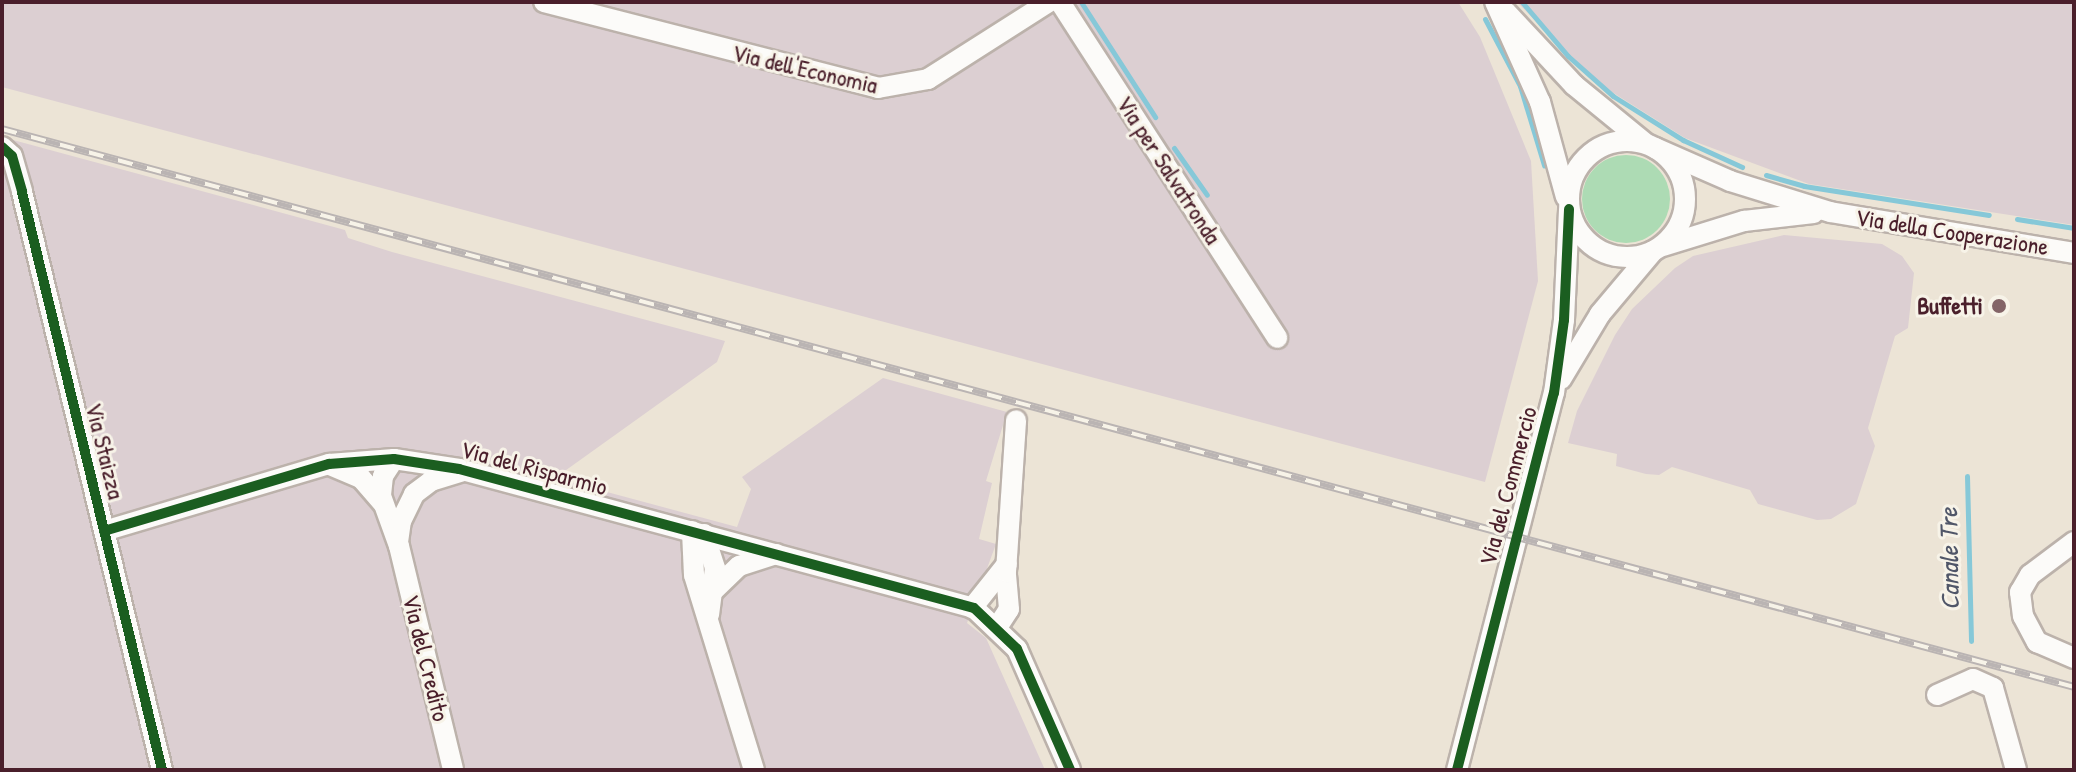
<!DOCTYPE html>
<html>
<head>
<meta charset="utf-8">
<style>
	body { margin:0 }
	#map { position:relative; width:2076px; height:772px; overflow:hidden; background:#ece4d6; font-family:"Patrick Hand",sans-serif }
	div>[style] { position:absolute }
	.industrial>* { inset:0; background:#dccfd2 }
	.green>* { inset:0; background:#addbb4 }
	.round { border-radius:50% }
	.stream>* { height:5px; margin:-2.5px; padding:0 2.5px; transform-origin:2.5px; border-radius:2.5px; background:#86c8d8 }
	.roads { filter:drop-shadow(2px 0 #bcb2ab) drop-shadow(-2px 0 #bcb2ab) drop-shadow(0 2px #bcb2ab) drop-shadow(0 -2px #bcb2ab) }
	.minor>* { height:20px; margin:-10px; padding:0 10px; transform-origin:10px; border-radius:10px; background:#fcfbf9 }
	.minor>.ring { margin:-10px; padding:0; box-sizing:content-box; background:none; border:20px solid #fcfbf9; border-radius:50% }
	.rail>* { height:8px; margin-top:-4px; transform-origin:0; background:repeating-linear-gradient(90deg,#f7f3e8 0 15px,#bab4b3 0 30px); box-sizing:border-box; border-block:2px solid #bab4b3 }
	.cycleway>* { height:10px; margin:-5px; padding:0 5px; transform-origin:5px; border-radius:5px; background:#1b5e20 }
	.dots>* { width:22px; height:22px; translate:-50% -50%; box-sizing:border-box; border:4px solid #f7f3e8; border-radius:50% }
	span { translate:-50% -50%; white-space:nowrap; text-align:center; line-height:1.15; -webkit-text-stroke:6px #f7f3e8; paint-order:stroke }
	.street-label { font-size:24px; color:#4a1f2b }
	.poi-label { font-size:24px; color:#4a1f2b; font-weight:700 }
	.right { translate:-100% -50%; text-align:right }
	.water-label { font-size:26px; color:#505668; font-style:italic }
	.frame { position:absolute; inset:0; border:4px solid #4a1f2b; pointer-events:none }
</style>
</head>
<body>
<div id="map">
	<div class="industrial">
		<div style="clip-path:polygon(2px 2px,1458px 2px,1480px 37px,1531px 161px,1538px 281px,1485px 482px,2px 87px)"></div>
		<div style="clip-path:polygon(1517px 2px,2074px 2px,2074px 225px,1809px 184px,1685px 138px,1596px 82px)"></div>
		<div style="clip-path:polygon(2px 137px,345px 230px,348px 238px,392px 252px,725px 341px,717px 362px,555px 478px,737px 527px,751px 489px,742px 477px,883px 378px,1007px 412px,986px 481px,992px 483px,979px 539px,996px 544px,967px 623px,986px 638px,1045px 770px,2px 770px)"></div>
		<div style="clip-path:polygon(1784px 235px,1882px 244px,1902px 256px,1914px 273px,1908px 328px,1895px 336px,1868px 428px,1875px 446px,1856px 504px,1831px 519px,1817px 520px,1758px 504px,1750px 490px,1672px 467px,1659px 475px,1646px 474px,1616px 466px,1617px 454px,1568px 443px,1577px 411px,1615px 335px,1632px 309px,1675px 268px,1693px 256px)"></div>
	</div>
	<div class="green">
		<div class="round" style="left:1582px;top:155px;width:88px;height:88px"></div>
	</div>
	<div class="stream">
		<div style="left:1081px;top:2px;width:137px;rotate:57.2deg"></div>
		<div style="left:1522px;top:2px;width:71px;rotate:49.6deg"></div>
		<div style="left:1568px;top:56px;width:60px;rotate:41.6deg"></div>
		<div style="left:1613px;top:96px;width:83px;rotate:32.2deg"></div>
		<div style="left:1683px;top:140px;width:65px;rotate:24.6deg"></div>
		<div style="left:1485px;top:19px;width:76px;rotate:62.4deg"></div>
		<div style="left:1520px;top:86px;width:83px;rotate:73.1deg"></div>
		<div style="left:1174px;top:148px;width:57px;rotate:54.9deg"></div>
		<div style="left:1766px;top:175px;width:40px;rotate:16deg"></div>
		<div style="left:1804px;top:186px;width:187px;rotate:8.9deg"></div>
		<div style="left:2017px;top:219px;width:58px;rotate:9deg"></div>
		<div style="left:1967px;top:476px;width:165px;rotate:88.6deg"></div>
	</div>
	<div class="roads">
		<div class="minor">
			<div style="left:544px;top:2px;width:345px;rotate:14.4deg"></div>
			<div style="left:878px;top:88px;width:51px;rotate:-10.2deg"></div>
			<div style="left:928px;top:79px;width:143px;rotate:-32.5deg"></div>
			<div style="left:1060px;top:2px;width:400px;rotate:57.1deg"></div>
			<div style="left:1495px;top:2px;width:110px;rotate:65.8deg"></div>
			<div style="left:1540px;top:102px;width:98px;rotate:74.7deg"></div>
			<div style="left:1506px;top:12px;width:100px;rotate:47deg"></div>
			<div style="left:1574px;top:85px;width:92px;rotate:39.2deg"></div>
			<div class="ring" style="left:1569px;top:141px;width:96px;height:96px"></div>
			<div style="left:2px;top:147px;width:13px;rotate:42deg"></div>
			<div style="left:12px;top:156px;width:37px;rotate:74deg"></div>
			<div style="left:22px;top:192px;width:595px;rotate:76.38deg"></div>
			<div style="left:1655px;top:148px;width:82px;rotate:23.7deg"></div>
			<div style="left:1730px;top:181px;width:105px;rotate:17.2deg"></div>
			<div style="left:1830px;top:212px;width:247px;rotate:9.5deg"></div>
			<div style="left:1663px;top:246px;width:85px;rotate:-17.2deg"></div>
			<div style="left:1744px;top:221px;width:70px;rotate:-6.5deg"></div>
			<div style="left:1561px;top:379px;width:76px;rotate:-59deg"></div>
			<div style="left:1600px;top:314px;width:82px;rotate:-49.9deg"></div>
			<div style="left:394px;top:459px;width:20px;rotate:123deg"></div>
			<div style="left:383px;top:476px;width:20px;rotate:96deg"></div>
			<div style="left:381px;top:496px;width:53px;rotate:70.2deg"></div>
			<div style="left:399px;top:546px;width:230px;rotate:76.4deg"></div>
			<div style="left:330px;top:465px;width:34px;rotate:23deg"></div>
			<div style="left:361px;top:478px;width:33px;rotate:49deg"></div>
			<div style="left:104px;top:531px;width:235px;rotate:-16.6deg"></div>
			<div style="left:329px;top:464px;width:65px;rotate:-4.4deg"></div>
			<div style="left:394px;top:459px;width:66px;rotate:8.7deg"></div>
			<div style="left:459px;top:469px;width:533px;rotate:15.1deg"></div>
			<div style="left:974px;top:608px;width:59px;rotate:43.6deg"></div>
			<div style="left:1017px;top:649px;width:132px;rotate:66.3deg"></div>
			<div style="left:692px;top:531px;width:44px;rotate:87.4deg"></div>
			<div style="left:694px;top:575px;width:204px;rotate:72.9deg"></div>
			<div style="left:704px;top:534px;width:36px;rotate:72deg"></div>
			<div style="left:715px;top:568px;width:47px;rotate:97.3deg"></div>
			<div style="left:398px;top:542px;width:21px;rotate:-82deg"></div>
			<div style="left:401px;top:521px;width:30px;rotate:-64deg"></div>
			<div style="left:414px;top:494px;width:21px;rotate:-37deg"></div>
			<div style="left:431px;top:481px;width:34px;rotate:-17deg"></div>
			<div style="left:2074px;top:542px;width:55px;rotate:143.1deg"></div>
			<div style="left:2030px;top:575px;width:20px;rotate:120deg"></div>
			<div style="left:2020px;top:592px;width:24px;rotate:83deg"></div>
			<div style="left:2023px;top:616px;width:30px;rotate:62deg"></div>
			<div style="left:2037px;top:642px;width:40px;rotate:23.4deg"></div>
			<div style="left:713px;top:591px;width:36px;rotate:-44deg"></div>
			<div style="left:739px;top:566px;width:39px;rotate:-18deg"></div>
			<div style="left:972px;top:608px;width:56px;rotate:-51.5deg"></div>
			<div style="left:998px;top:626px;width:20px;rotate:-57deg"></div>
			<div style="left:1009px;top:609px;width:37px;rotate:-95deg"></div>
			<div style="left:1006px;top:572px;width:152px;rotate:-86.2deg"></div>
			<div style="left:1937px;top:695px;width:39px;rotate:-24deg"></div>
			<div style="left:1973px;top:679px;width:22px;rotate:24deg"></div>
			<div style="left:1993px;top:688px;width:85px;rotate:74.3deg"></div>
			<div style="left:1457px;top:770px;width:389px;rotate:-75.6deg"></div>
			<div style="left:1554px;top:393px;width:74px;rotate:-82.2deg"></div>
			<div style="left:1564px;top:320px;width:111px;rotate:-87.4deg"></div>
		</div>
	</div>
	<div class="rail">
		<div style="left:2px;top:129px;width:2146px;rotate:15.07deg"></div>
	</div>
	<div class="cycleway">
		<div style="left:2px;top:147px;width:13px;rotate:42deg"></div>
		<div style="left:12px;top:156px;width:37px;rotate:74deg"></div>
		<div style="left:22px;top:192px;width:595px;rotate:76.38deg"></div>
		<div style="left:104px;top:531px;width:235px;rotate:-16.6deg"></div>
		<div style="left:329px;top:464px;width:65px;rotate:-4.4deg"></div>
		<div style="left:394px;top:459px;width:66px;rotate:8.7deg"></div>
		<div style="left:459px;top:469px;width:533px;rotate:15.1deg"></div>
		<div style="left:974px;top:608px;width:59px;rotate:43.6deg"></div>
		<div style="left:1017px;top:649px;width:132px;rotate:66.3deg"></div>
		<div style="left:1457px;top:770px;width:389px;rotate:-75.6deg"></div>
		<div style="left:1554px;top:393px;width:74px;rotate:-82.2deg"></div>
		<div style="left:1564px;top:320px;width:111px;rotate:-87.4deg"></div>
	</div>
	<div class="dots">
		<div style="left:1999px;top:306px;background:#836467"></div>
	</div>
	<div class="street-label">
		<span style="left:805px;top:69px;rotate:13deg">Via dell'Economia</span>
		<span style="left:1169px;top:170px;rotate:57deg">Via per Salvatronda</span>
		<span style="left:1952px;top:232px;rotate:9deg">Via della Cooperazione</span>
		<span style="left:105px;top:451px;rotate:76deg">Via Staizza</span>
		<span style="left:534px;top:468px;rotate:15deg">Via del Risparmio</span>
		<span style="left:1508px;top:486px;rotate:-75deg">Via del Commercio</span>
		<span style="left:426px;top:658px;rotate:76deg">Via del Credito</span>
	</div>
	<div class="poi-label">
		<span class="right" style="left:1983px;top:306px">Buffetti</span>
	</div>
	<div class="water-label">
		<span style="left:1949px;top:559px;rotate:-91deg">Canale Tre</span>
	</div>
	<div class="frame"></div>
</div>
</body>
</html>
